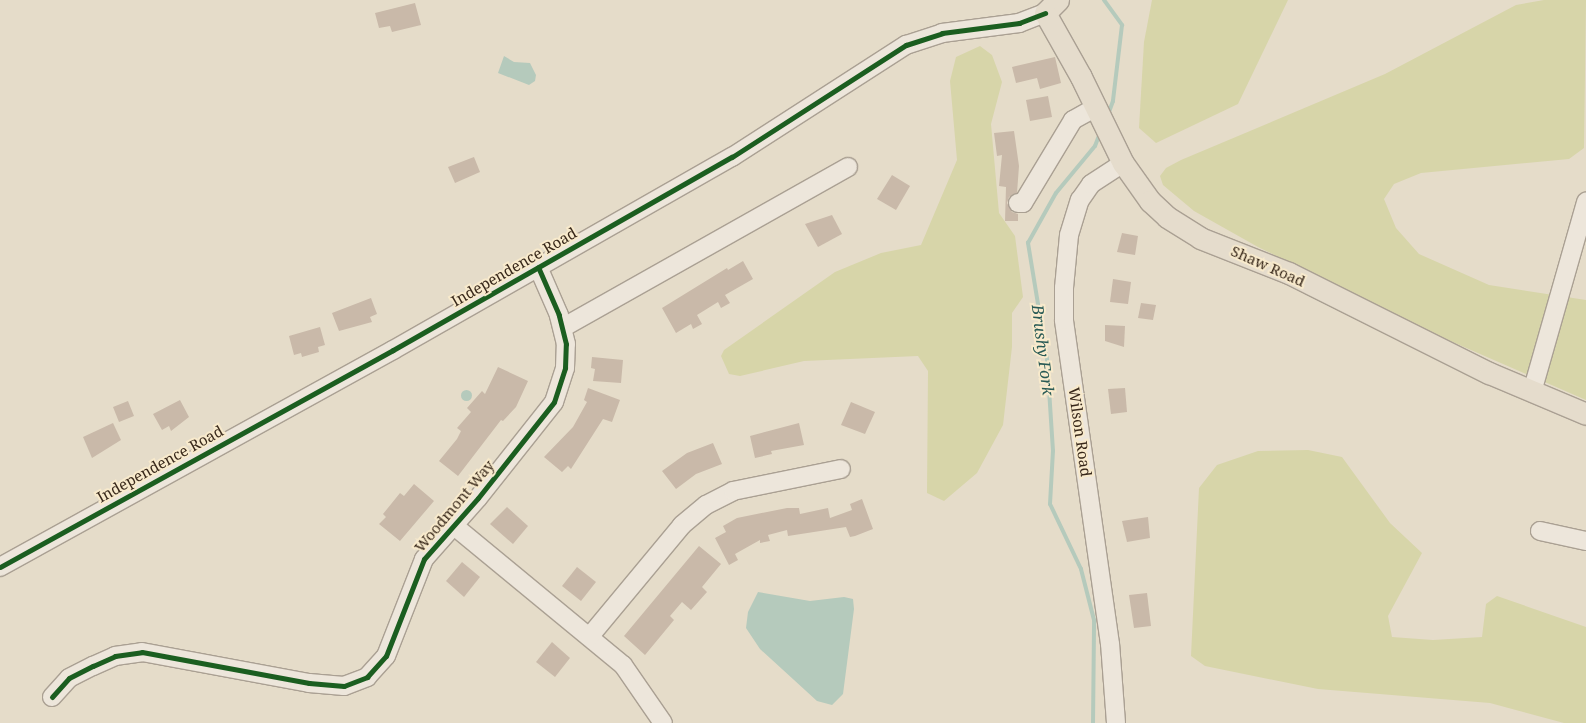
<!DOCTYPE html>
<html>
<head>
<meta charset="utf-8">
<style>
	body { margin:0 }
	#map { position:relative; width:1586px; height:723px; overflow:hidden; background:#e5dcc9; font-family:"Noto Serif",serif }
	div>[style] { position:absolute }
	.green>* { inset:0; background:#d7d5a9 }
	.water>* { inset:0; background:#b5cabc }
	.round { border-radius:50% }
	.stream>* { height:4px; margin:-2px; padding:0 2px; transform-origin:2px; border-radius:2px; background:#b5cabc }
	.building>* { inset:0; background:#c9b9a9 }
	.roads { filter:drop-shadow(1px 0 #aaa093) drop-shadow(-1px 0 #aaa093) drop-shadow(0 1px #aaa093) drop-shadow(0 -1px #aaa093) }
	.minor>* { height:18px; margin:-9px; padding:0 9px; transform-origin:9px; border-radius:9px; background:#ede6db }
	.major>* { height:21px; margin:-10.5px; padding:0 10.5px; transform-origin:10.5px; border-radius:10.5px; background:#e5dccc }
	.cycleway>* { height:5px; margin:-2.5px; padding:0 2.5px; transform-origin:2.5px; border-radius:2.5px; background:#1b5e20 }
	span { translate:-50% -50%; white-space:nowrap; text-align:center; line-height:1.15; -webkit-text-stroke:4px #f8eacc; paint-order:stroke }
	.street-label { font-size:15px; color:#38281a }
	.water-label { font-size:16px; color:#285a55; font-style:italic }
</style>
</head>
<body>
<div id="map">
	<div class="green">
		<div style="clip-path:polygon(1152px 0,1288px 0,1238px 104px,1156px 143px,1139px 128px,1144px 42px)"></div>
		<div style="clip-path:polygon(1544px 0,1586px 0,1584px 148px,1569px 159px,1421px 173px,1394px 184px,1384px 199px,1396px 228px,1419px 254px,1489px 285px,1586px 300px,1586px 400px,1448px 340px,1258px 247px,1194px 211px,1163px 185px,1160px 176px,1166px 168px,1181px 160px,1385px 74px,1516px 5px)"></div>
		<div style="clip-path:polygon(980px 46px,992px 55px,1002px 82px,991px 124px,999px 213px,1015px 236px,1023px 297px,1012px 313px,1012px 347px,1003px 425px,977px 473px,944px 501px,927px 493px,928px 371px,918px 356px,804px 361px,740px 376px,729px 374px,721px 356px,724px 350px,835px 272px,881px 253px,921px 245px,957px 160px,950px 81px,956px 57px)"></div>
		<div style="clip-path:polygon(1308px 450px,1342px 457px,1390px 523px,1422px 553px,1388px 616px,1392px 637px,1433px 640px,1482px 637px,1486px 604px,1497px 596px,1586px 627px,1586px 723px,1564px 723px,1490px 703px,1318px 689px,1205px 666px,1191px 656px,1199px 488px,1217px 465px,1258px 451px)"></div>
	</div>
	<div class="water">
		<div style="clip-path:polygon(504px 56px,514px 62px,530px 63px,536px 75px,535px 81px,529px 85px,498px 73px)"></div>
		<div class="round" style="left:460.5px;top:389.5px;width:11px;height:11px"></div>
		<div style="clip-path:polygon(758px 592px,810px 601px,844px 597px,853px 599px,854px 609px,843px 694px,832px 705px,817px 701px,760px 649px,746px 628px,748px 612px)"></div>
	</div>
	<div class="stream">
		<div style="left:1104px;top:0;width:31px;rotate:54deg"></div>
		<div style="left:1122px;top:25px;width:77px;rotate:96.8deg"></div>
		<div style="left:1113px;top:101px;width:15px;rotate:110deg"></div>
		<div style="left:1093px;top:723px;width:103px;rotate:-89.4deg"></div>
		<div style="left:1094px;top:620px;width:53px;rotate:-104.3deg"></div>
		<div style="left:1081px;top:569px;width:72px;rotate:-115.5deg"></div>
		<div style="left:1050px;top:504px;width:53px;rotate:-86.8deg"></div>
		<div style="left:1053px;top:451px;width:92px;rotate:-93.7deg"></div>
		<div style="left:1047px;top:359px;width:118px;rotate:-99.3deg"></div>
		<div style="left:1028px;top:243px;width:57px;rotate:-60.8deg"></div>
		<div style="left:1056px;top:193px;width:61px;rotate:-50.3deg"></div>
		<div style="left:1095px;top:146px;width:14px;rotate:-69deg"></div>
	</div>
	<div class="building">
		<div style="clip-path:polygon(415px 3px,421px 25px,392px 32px,390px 26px,379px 28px,375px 13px)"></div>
		<div style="clip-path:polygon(1055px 57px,1061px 83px,1040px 89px,1037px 78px,1016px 83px,1012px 67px)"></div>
		<div style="clip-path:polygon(1048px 96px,1052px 117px,1030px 121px,1026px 100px)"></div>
		<div style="clip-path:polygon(1014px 131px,1019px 166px,1017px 193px,1009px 197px,1007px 203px,1012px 212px,1018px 214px,1018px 221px,1005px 221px,1006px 187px,999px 186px,1002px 155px,997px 156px,994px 133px)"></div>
		<div style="clip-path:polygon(474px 157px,480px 172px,455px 183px,448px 167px)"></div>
		<div style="clip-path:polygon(892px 175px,910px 186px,896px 210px,877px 199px)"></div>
		<div style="clip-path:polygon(832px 215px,842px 234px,818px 247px,805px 224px)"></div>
		<div style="clip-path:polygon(1122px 233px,1138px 236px,1135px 255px,1117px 252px)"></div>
		<div style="clip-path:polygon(743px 261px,753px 279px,725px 295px,730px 303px,721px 308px,718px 302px,697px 315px,702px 324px,693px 329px,691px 324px,676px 333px,662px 308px,727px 268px,728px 270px)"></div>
		<div style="clip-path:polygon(1113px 279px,1131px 282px,1128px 304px,1110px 302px)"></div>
		<div style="clip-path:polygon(371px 298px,377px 314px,370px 317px,372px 322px,339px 331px,332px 313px)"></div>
		<div style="clip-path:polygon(1141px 303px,1156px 305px,1153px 320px,1138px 318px)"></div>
		<div style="clip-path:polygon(1105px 325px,1125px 326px,1124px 347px,1105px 341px)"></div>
		<div style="clip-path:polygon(320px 327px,325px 345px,318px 347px,319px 352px,302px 357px,301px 353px,294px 355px,289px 336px)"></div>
		<div style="clip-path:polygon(592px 357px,623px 360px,621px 383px,593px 381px,595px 369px,591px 368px)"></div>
		<div style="clip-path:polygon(498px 367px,528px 381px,516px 407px,503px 421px,501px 420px,458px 476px,439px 461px,457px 439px,461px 431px,457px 428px,471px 412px,467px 408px,482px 391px,485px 394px)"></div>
		<div style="clip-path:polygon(588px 388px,620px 400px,612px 422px,603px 419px,571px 469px,568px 466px,562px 472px,544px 457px,573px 427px,587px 402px,584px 400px)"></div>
		<div style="clip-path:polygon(1125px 388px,1127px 412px,1111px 414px,1108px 389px)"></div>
		<div style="clip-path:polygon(180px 400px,189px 417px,171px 431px,169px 426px,162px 430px,153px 414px)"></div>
		<div style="clip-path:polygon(128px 401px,134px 416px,119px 422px,113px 407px)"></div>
		<div style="clip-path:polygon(851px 402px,875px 412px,865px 434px,841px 425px)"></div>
		<div style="clip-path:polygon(113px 423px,121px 440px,92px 458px,83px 437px)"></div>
		<div style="clip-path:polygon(799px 423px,804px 445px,771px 451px,772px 454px,755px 458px,750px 436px)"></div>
		<div style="clip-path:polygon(713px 443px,722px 464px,696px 474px,676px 489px,662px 471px,687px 453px)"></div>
		<div style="clip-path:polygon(414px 484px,434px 501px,400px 541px,379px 524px,386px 517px,383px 514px,400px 493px,404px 496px)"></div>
		<div style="clip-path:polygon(862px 499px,873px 529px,855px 536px,850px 537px,846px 527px,788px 536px,787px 530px,768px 535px,770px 541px,760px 543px,760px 540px,735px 554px,738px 560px,729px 565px,715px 538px,726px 532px,723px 526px,737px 518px,787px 508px,799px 508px,800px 514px,828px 508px,830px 518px,852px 510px,850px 504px)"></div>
		<div style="clip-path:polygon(507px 507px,528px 526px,513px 544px,490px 524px)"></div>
		<div style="clip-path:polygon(1148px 517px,1150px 538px,1127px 542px,1122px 521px)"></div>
		<div style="clip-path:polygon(699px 546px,721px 564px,702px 587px,707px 592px,691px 610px,682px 602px,670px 616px,674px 620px,645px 655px,624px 636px)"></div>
		<div style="clip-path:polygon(462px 562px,480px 577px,464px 597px,446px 581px)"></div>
		<div style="clip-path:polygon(577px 567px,596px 582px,581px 601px,562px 586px)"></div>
		<div style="clip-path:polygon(1147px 593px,1151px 626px,1134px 628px,1129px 595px)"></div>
		<div style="clip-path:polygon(552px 642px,570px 658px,555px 677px,536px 662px)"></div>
	</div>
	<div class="roads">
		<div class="minor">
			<div style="left:1018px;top:203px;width:5px"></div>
			<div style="left:1023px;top:203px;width:97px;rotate:-58.9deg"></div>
			<div style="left:1073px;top:120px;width:26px;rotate:-29deg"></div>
			<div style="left:564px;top:327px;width:326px;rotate:-29.4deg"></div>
			<div style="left:1532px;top:392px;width:198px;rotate:-74.1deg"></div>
			<div style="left:453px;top:525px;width:220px;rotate:39.5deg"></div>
			<div style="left:623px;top:665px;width:70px;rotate:55.4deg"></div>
			<div style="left:1540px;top:531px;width:47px;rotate:12.3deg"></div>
			<div style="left:0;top:567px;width:449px;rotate:-28.9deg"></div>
			<div style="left:393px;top:350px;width:390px;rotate:-29.7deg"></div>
			<div style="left:732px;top:157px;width:207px;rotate:-32.8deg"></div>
			<div style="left:906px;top:45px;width:38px;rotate:-18deg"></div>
			<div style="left:942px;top:33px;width:78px;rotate:-7.4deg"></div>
			<div style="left:1019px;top:23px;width:28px;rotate:-21deg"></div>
			<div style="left:590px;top:636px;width:144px;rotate:-50.3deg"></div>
			<div style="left:682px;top:525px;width:31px;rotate:-40deg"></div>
			<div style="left:706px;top:505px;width:30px;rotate:-27deg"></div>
			<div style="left:733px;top:491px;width:110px;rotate:-11.5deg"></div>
			<div style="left:52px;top:697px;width:25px;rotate:-48deg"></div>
			<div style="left:69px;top:678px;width:27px;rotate:-27deg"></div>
			<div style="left:93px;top:666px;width:24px;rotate:-24deg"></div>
			<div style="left:115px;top:656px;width:27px;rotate:-8deg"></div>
			<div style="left:142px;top:652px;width:170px;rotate:10.5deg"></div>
			<div style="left:309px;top:683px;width:35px;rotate:5deg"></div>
			<div style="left:344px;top:686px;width:25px;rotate:-21deg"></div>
			<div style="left:367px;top:677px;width:28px;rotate:-48deg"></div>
			<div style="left:386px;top:656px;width:104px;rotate:-68.6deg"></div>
			<div style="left:424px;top:559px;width:81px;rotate:-48.5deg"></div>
			<div style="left:478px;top:498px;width:122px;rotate:-51.6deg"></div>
			<div style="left:554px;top:402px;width:36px;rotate:-72deg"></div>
			<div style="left:565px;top:368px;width:24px;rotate:-88deg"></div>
			<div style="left:566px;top:344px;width:30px;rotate:-104deg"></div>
			<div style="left:559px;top:315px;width:52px;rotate:-113.6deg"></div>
			<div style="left:1116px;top:723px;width:79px;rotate:-94.3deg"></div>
			<div style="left:1110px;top:644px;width:327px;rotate:-98.1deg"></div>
			<div style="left:1064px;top:320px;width:32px;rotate:-90deg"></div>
			<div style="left:1064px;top:288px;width:53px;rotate:-84.6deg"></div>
			<div style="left:1069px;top:235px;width:37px;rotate:-73deg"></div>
			<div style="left:1080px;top:200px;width:19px;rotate:-55deg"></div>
			<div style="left:1091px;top:184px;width:38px;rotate:-33deg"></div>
		</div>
		<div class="major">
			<div style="left:1058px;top:0;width:18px;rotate:135deg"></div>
			<div style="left:1045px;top:13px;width:73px;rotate:60.6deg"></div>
			<div style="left:1081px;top:77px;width:96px;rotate:64deg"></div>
			<div style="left:1123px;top:163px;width:47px;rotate:54.6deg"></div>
			<div style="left:1150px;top:201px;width:23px;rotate:43deg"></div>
			<div style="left:1167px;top:217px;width:39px;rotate:32deg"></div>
			<div style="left:1200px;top:238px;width:96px;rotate:21.5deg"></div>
			<div style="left:1289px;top:273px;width:224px;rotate:26.6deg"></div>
			<div style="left:1489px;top:373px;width:105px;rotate:22.9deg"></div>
		</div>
	</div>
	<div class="cycleway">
		<div style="left:0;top:567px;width:449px;rotate:-28.9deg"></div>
		<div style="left:393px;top:350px;width:390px;rotate:-29.7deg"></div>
		<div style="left:732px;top:157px;width:207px;rotate:-32.8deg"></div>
		<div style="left:906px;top:45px;width:38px;rotate:-18deg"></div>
		<div style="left:942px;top:33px;width:78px;rotate:-7.4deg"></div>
		<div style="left:1019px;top:23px;width:28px;rotate:-21deg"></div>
		<div style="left:52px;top:697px;width:25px;rotate:-48deg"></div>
		<div style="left:69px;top:678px;width:27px;rotate:-27deg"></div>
		<div style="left:93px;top:666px;width:24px;rotate:-24deg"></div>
		<div style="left:115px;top:656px;width:27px;rotate:-8deg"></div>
		<div style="left:142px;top:652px;width:170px;rotate:10.5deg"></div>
		<div style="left:309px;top:683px;width:35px;rotate:5deg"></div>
		<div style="left:344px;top:686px;width:25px;rotate:-21deg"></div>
		<div style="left:367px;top:677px;width:28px;rotate:-48deg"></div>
		<div style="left:386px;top:656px;width:104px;rotate:-68.6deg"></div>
		<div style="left:424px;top:559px;width:81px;rotate:-48.5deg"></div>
		<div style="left:478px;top:498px;width:122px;rotate:-51.6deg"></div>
		<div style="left:554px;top:402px;width:36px;rotate:-72deg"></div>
		<div style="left:565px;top:368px;width:24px;rotate:-88deg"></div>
		<div style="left:566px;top:344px;width:30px;rotate:-104deg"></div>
		<div style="left:559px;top:315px;width:52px;rotate:-113.6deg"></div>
	</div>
	<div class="street-label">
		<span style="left:1268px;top:266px;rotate:24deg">Shaw Road</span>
		<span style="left:514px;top:267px;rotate:-30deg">Independence Road</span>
		<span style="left:1080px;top:432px;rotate:82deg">Wilson Road</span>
		<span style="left:160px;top:464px;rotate:-29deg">Independence Road</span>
		<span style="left:454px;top:506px;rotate:-50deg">Woodmont Way</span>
	</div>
	<div class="water-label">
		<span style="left:1043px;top:350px;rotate:83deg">Brushy Fork</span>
	</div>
</div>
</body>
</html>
